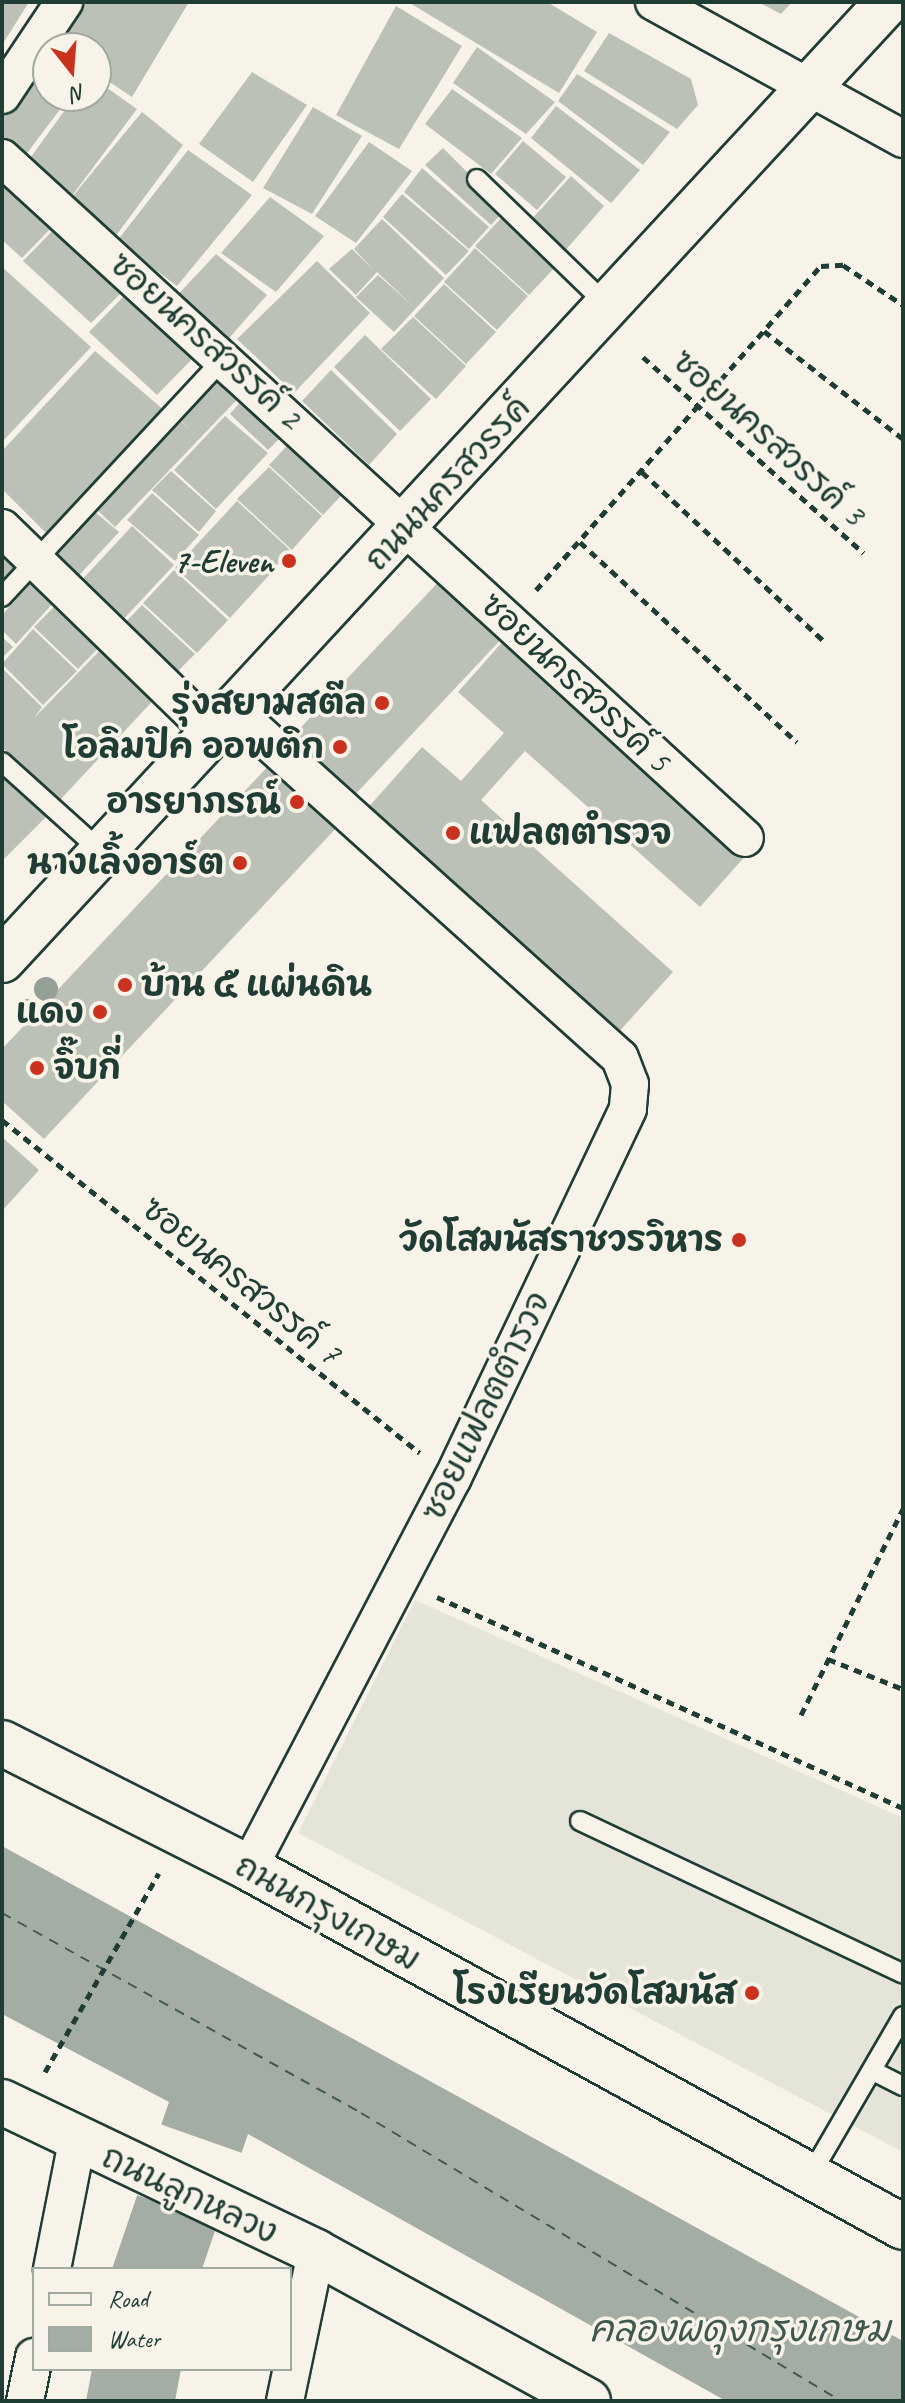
<!DOCTYPE html>
<html>
<head>
<meta charset="utf-8">
<style>
	body { margin:0 }
	#map { position:relative; width:905px; height:2403px; overflow:hidden; background:#f7f3e8; font-family:Caveat,"Playpen Sans Thai",sans-serif }
	div>[style] { position:absolute }
	.built>* { inset:0; background:#e5e4d9 }
	.water>* { inset:0; background:#a4ada3 }
	.pier>* { inset:0; background:#f7f3e8 }
	.ferry>* { height:2px; margin-top:-1px; transform-origin:0; background:repeating-linear-gradient(90deg,#405950 0 10px,transparent 0 18px) }
	.building>* { inset:0; background:#bbc1b6 }
	.path>* { height:5px; margin-top:-2.5px; transform-origin:0; background:repeating-linear-gradient(90deg,#1f3d34 0 8px,transparent 0 14px) }
	.roads { filter:drop-shadow(2px 0 #1f3d34) drop-shadow(-2px 0 #1f3d34) drop-shadow(0 2px #1f3d34) drop-shadow(0 -2px #1f3d34) }
	.lane>* { height:18px; margin:-9px; padding:0 9px; transform-origin:9px; border-radius:9px; background:#f7f3e8 }
	.street>* { height:36px; margin:-18px; padding:0 18px; transform-origin:18px; border-radius:18px; background:#f7f3e8 }
	.secondary>* { height:44px; margin:-22px; padding:0 22px; transform-origin:22px; border-radius:22px; background:#f7f3e8 }
	.primary>* { height:44px; margin:-22px; padding:0 22px; transform-origin:22px; border-radius:22px; background:#f7f3e8 }
	.trees>* { width:24px; height:24px; margin:-12px; border-radius:50%; background:#949f96 }
	.dots>* { width:22px; height:22px; translate:-50% -50%; box-sizing:border-box; border:4px solid #f7f3e8; border-radius:50% }
	span { translate:-50% -50%; white-space:nowrap; text-align:center; line-height:1.15; -webkit-text-stroke:7px #f7f3e8; paint-order:stroke }
	.street-label { font-size:34px; color:#1f3d34 }
	.poi-label { font-size:34px; color:#1f3d34; font-weight:700 }
	.right { translate:-100% -50%; text-align:right }
	.left { translate:0 -50%; text-align:left }
	.water-label { font-size:36px; color:#405950; font-style:italic }
	.frame { position:absolute; inset:0; border:4px solid #1f3d34; pointer-events:none }
	.legend { position:absolute; left:32px; top:2267px; width:260px; height:104px; box-sizing:border-box; background:#f7f3e8; border:2px solid #a1aaa0; margin:0; padding:10px 14px; list-style:none; font-size:24px; color:#1f3d34 }
	.legend li { display:flex; align-items:center; gap:16px; height:40px }
	.legend b { width:40px; border:2px solid #a1aaa0 }
	.north { position:absolute; left:32px; top:32px; width:80px; height:80px; box-sizing:border-box; background:#f7f3e8; border:2px solid #a1aaa0; border-radius:50%; rotate:163deg; font-size:22px; font-weight:700; line-height:32px; text-align:center; color:#1f3d34 }
	.north::after { content:''; display:block; margin:auto; width:28px; height:36px; background:#c8321e; clip-path:polygon(50% 0,100% 100%,50% 72%,0 100%) }
</style>
</head>
<body>
<div id="map">
	<div class="built">
		<div style="clip-path:polygon(415px 1600px,903px 1818px,903px 2152px,298px 1833px)"></div>
	</div>
	<div class="water">
		<div style="clip-path:polygon(2px 1846px,903px 2341px,903px 2401px,726px 2401px,248px 2134px,202px 2269px,112px 2269px,169px 2102px,2px 2014px)"></div>
		<div style="clip-path:polygon(92px 2369px,181px 2369px,175px 2401px,86px 2401px)"></div>
	</div>
	<div class="pier">
		<div style="clip-path:polygon(157px 2123px,245px 2154px,220px 2225px,131px 2193px)"></div>
	</div>
	<div class="ferry">
		<div style="left:2px;top:1913px;width:411px;rotate:29.1deg"></div>
		<div style="left:361px;top:2113px;width:560px;rotate:30.96deg"></div>
	</div>
	<div class="building">
		<div style="clip-path:polygon(2px 2px,29px 2px,2px 45px)"></div>
		<div style="clip-path:polygon(78px 2px,189px 2px,132px 97px,96px 73px,96px 48px,49px 42px)"></div>
		<div style="clip-path:polygon(408px 2px,547px 2px,597px 32px,559px 93px)"></div>
		<div style="clip-path:polygon(758px 2px,792px 2px,781px 14px)"></div>
		<div style="clip-path:polygon(396px 6px,462px 46px,399px 149px,336px 115px)"></div>
		<div style="clip-path:polygon(609px 33px,691px 79px,698px 105px,677px 129px,584px 71px)"></div>
		<div style="clip-path:polygon(477px 47px,555px 102px,526px 134px,453px 83px)"></div>
		<div style="clip-path:polygon(48px 48px,48px 96px,70px 96px,19px 164px,2px 149px,2px 111px)"></div>
		<div style="clip-path:polygon(252px 72px,307px 105px,253px 182px,199px 144px)"></div>
		<div style="clip-path:polygon(577px 74px,670px 132px,643px 165px,558px 101px)"></div>
		<div style="clip-path:polygon(96px 80px,137px 109px,68px 201px,23px 168px,75px 96px,96px 96px)"></div>
		<div style="clip-path:polygon(452px 89px,522px 138px,491px 174px,425px 124px)"></div>
		<div style="clip-path:polygon(556px 106px,640px 170px,611px 203px,531px 138px)"></div>
		<div style="clip-path:polygon(313px 107px,362px 136px,312px 214px,263px 188px)"></div>
		<div style="clip-path:polygon(142px 112px,183px 145px,115px 237px,68px 202px)"></div>
		<div style="clip-path:polygon(523px 141px,566px 177px,537px 210px,495px 174px)"></div>
		<div style="clip-path:polygon(369px 142px,412px 171px,356px 243px,315px 216px)"></div>
		<div style="clip-path:polygon(443px 148px,505px 210px,491px 225px,425px 165px)"></div>
		<div style="clip-path:polygon(188px 150px,252px 195px,177px 286px,117px 241px)"></div>
		<div style="clip-path:polygon(2px 163px,60px 219px,22px 258px,2px 240px)"></div>
		<div style="clip-path:polygon(422px 168px,489px 227px,469px 249px,404px 192px)"></div>
		<div style="clip-path:polygon(571px 176px,604px 206px,564px 252px,530px 221px)"></div>
		<div style="clip-path:polygon(402px 194px,469px 251px,446px 275px,383px 217px)"></div>
		<div style="clip-path:polygon(270px 197px,324px 236px,276px 292px,221px 253px)"></div>
		<div style="clip-path:polygon(506px 213px,560px 262px,529px 295px,475px 246px)"></div>
		<div style="clip-path:polygon(382px 219px,444px 278px,394px 332px,356px 297px,378px 275px,414px 307px,377px 272px,356px 295px,329px 269px,352px 249px,374px 270px,354px 249px)"></div>
		<div style="clip-path:polygon(63px 220px,130px 284px,91px 323px,23px 261px)"></div>
		<div style="clip-path:polygon(475px 248px,528px 296px,497px 330px,444px 282px)"></div>
		<div style="clip-path:polygon(216px 254px,267px 295px,223px 345px,170px 303px)"></div>
		<div style="clip-path:polygon(317px 261px,370px 313px,294px 393px,237px 339px)"></div>
		<div style="clip-path:polygon(2px 267px,91px 347px,2px 442px)"></div>
		<div style="clip-path:polygon(444px 284px,496px 332px,466px 364px,414px 316px)"></div>
		<div style="clip-path:polygon(128px 292px,196px 355px,157px 395px,89px 332px)"></div>
		<div style="clip-path:polygon(413px 317px,466px 366px,436px 399px,381px 349px)"></div>
		<div style="clip-path:polygon(365px 335px,431px 399px,400px 431px,334px 367px)"></div>
		<div style="clip-path:polygon(95px 351px,165px 411px,49px 536px,2px 489px,2px 451px)"></div>
		<div style="clip-path:polygon(229px 366px,250px 386px,115px 527px,94px 507px,178px 418px,188px 428px,179px 418px)"></div>
		<div style="clip-path:polygon(331px 370px,397px 434px,369px 465px,302px 401px)"></div>
		<div style="clip-path:polygon(252px 389px,292px 426px,268px 450px,230px 414px)"></div>
		<div style="clip-path:polygon(225px 416px,268px 453px,216px 509px,174px 470px)"></div>
		<div style="clip-path:polygon(300px 432px,354px 482px,323px 515px,269px 465px)"></div>
		<div style="clip-path:polygon(269px 467px,322px 516px,292px 550px,237px 499px)"></div>
		<div style="clip-path:polygon(171px 471px,216px 511px,199px 532px,152px 490px)"></div>
		<div style="clip-path:polygon(152px 493px,199px 535px,175px 561px,127px 520px)"></div>
		<div style="clip-path:polygon(237px 501px,291px 551px,230px 618px,175px 568px)"></div>
		<div style="clip-path:polygon(89px 507px,119px 532px,71px 584px,43px 557px)"></div>
		<div style="clip-path:polygon(132px 526px,174px 565px,119px 624px,77px 585px)"></div>
		<div style="clip-path:polygon(2px 537px,25px 558px,2px 582px)"></div>
		<div style="clip-path:polygon(43px 570px,65px 590px,16px 644px,2px 630px,2px 615px)"></div>
		<div style="clip-path:polygon(174px 570px,228px 620px,197px 653px,143px 603px)"></div>
		<div style="clip-path:polygon(446px 574px,508px 632px,351px 799px,289px 740px)"></div>
		<div style="clip-path:polygon(67px 594px,111px 635px,78px 669px,34px 627px)"></div>
		<div style="clip-path:polygon(142px 605px,195px 654px,171px 678px,118px 630px)"></div>
		<div style="clip-path:polygon(33px 629px,77px 671px,43px 705px,2px 664px)"></div>
		<div style="clip-path:polygon(2px 637px,13px 647px,2px 658px)"></div>
		<div style="clip-path:polygon(505px 639px,747px 854px,700px 907px,525px 751px,481px 800px,673px 972px,616px 1035px,365px 811px,422px 747px,461px 781px,504px 733px,458px 692px)"></div>
		<div style="clip-path:polygon(110px 640px,163px 690px,59px 801px,2px 747px,2px 668px,42px 707px,34px 718px)"></div>
		<div style="clip-path:polygon(272px 762px,339px 825px,44px 1139px,2px 1101px,2px 1049px)"></div>
		<div style="clip-path:polygon(2px 772px,48px 815px,2px 861px)"></div>
		<div style="clip-path:polygon(2px 1137px,39px 1170px,2px 1211px)"></div>
	</div>
	<div class="path">
		<div style="left:764px;top:331px;width:176px;rotate:37.8deg"></div>
		<div style="left:643px;top:357px;width:295px;rotate:41.6deg"></div>
		<div style="left:642px;top:472px;width:248px;rotate:42.9deg"></div>
		<div style="left:580px;top:542px;width:295px;rotate:42.7deg"></div>
		<div style="left:536px;top:590px;width:432px;rotate:-48.7deg"></div>
		<div style="left:821px;top:266px;width:22px;rotate:-3deg"></div>
		<div style="left:843px;top:265px;width:72px;rotate:33.7deg"></div>
		<div style="left:2px;top:1120px;width:534px;rotate:38.54deg"></div>
		<div style="left:437px;top:1597px;width:512px;rotate:24.36deg"></div>
		<div style="left:828px;top:1659px;width:81px;rotate:21.8deg"></div>
		<div style="left:801px;top:1715px;width:230px;rotate:-63.7deg"></div>
		<div style="left:45px;top:2072px;width:229px;rotate:-60.2deg"></div>
	</div>
	<div class="roads">
		<div class="lane">
			<div style="left:477px;top:179px;width:181px;rotate:44.1deg"></div>
			<div style="left:2px;top:597px;width:329px;rotate:-47.1deg"></div>
			<div style="left:2px;top:762px;width:133px;rotate:42deg"></div>
			<div style="left:580px;top:1821px;width:357px;rotate:25.3deg"></div>
			<div style="left:875px;top:2072px;width:31px;rotate:27deg"></div>
			<div style="left:810px;top:2176px;width:185px;rotate:-59.8deg"></div>
		</div>
		<div class="street">
			<div style="left:654px;top:2px;width:284px;rotate:28.8deg"></div>
			<div style="left:2px;top:95px;width:112px;rotate:-56.3deg"></div>
			<div style="left:2px;top:158px;width:1007px;rotate:42.47deg"></div>
			<div style="left:2px;top:528px;width:293px;rotate:44.2deg"></div>
			<div style="left:233px;top:710px;width:520px;rotate:41.96deg"></div>
			<div style="left:620px;top:1058px;width:28px;rotate:69deg"></div>
			<div style="left:630px;top:1084px;width:25px;rotate:95deg"></div>
			<div style="left:628px;top:1109px;width:410px;rotate:115.4deg"></div>
			<div style="left:452px;top:1479px;width:439px;rotate:117.6deg"></div>
			<div style="left:52px;top:2269px;width:129px;rotate:-78.9deg"></div>
			<div style="left:25px;top:2401px;width:45px;rotate:-78.4deg"></div>
			<div style="left:285px;top:2401px;width:152px;rotate:-78.2deg"></div>
		</div>
		<div class="secondary">
			<div style="left:2px;top:1743px;width:277px;rotate:26.8deg"></div>
			<div style="left:249px;top:1868px;width:746px;rotate:28.76deg"></div>
			<div style="left:2px;top:2102px;width:348px;rotate:25.5deg"></div>
			<div style="left:316px;top:2252px;width:310px;rotate:28.7deg"></div>
		</div>
		<div class="primary">
			<div style="left:2px;top:960px;width:1305px;rotate:-47.24deg"></div>
		</div>
	</div>
	<div class="trees">
		<div style="left:46px;top:989px"></div>
		<div style="left:27px;top:1011px"></div>
	</div>
	<div class="dots">
		<div style="left:289px;top:561px;background:#c8321e"></div>
		<div style="left:382px;top:703px;background:#c8321e"></div>
		<div style="left:340px;top:747px;background:#c8321e"></div>
		<div style="left:297px;top:802px;background:#c8321e"></div>
		<div style="left:453px;top:833px;background:#c8321e"></div>
		<div style="left:240px;top:863px;background:#c8321e"></div>
		<div style="left:125px;top:985px;background:#c8321e"></div>
		<div style="left:100px;top:1012px;background:#c8321e"></div>
		<div style="left:37px;top:1068px;background:#c8321e"></div>
		<div style="left:739px;top:1240px;background:#c8321e"></div>
		<div style="left:752px;top:1993px;background:#c8321e"></div>
	</div>
	<div class="street-label">
		<span style="left:206px;top:340px;rotate:42deg">ซอยนครสวรรค์ 2</span>
		<span style="left:769px;top:437px;rotate:42deg">ซอยนครสวรรค์ 3</span>
		<span style="left:447px;top:483px;rotate:-47deg">ถนนนครสวรรค์</span>
		<span style="left:576px;top:682px;rotate:43deg">ซอยนครสวรรค์ 5</span>
		<span style="left:242px;top:1280px;rotate:39deg">ซอยนครสวรรค์ 7</span>
		<span style="left:485px;top:1406px;rotate:-64deg">ซอยแฟลตตำรวจ</span>
		<span style="left:328px;top:1912px;rotate:29deg">ถนนกรุงเกษม</span>
		<span style="left:190px;top:2194px;rotate:25deg">ถนนลูกหลวง</span>
	</div>
	<div class="poi-label">
		<span class="right" style="left:273px;top:561px">7-Eleven</span>
		<span class="right" style="left:366px;top:703px">รุ่งสยามสตีล</span>
		<span class="right" style="left:324px;top:747px">โอลิมปิค ออพติก</span>
		<span class="right" style="left:281px;top:802px">อารยาภรณ์</span>
		<span class="left" style="left:469px;top:833px">แฟลตตำรวจ</span>
		<span class="right" style="left:224px;top:863px">นางเลิ้งอาร์ต</span>
		<span class="left" style="left:141px;top:985px">บ้าน ๕ แผ่นดิน</span>
		<span class="right" style="left:84px;top:1012px">แดง</span>
		<span class="left" style="left:53px;top:1068px">จิ๊บกี่</span>
		<span class="right" style="left:723px;top:1240px">วัดโสมนัสราชวรวิหาร</span>
		<span class="right" style="left:736px;top:1993px">โรงเรียนวัดโสมนัส</span>
	</div>
	<div class="water-label">
		<span style="left:740px;top:2330px">คลองผดุงกรุงเกษม</span>
	</div>
	<div class="frame"></div>
	<ul class="legend">
	<li><b style="height:10px;background:#f7f3e8"></b>Road</li>
	<li><b style="height:22px;background:#a4ada3"></b>Water</li>
	</ul>
	<div class="north">N</div>
</div>
</body>
</html>
